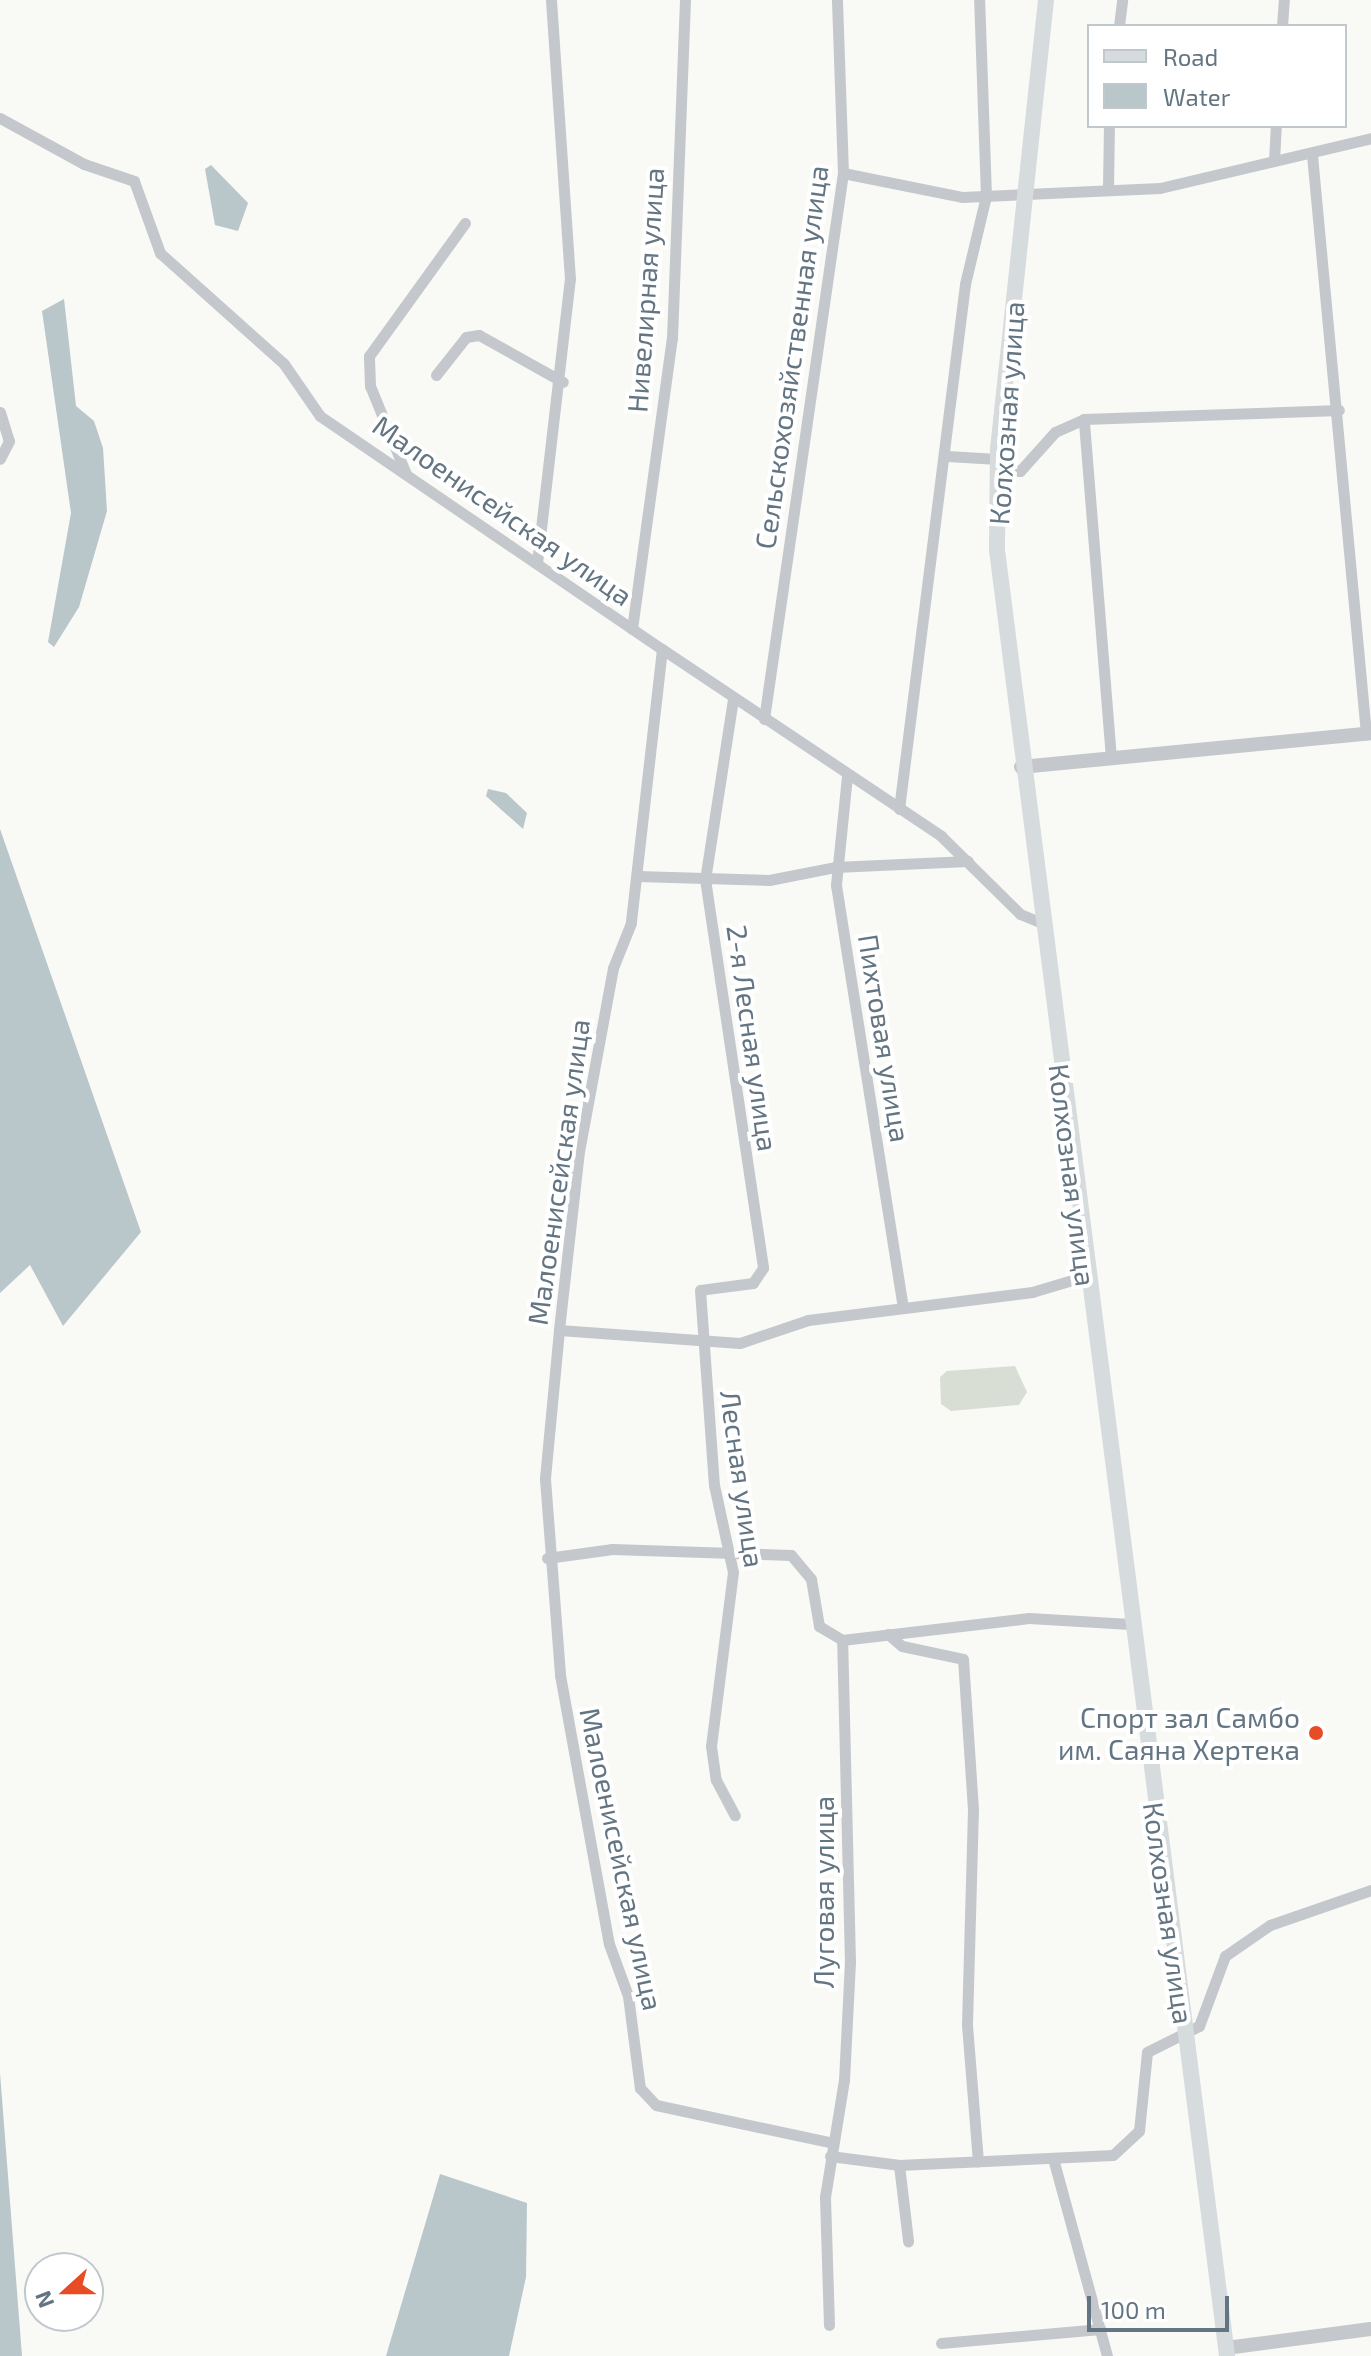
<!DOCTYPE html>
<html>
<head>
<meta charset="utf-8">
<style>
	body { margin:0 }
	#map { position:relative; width:1371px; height:2356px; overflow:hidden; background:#f9f9f6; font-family:"Exo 2",sans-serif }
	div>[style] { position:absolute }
	.green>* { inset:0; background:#d9ded5 }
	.water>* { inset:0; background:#b9c6ca }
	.minor>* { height:11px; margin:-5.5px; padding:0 5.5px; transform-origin:5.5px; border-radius:5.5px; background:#c4c8cc }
	.tertiary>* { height:14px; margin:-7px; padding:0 7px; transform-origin:7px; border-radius:7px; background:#c4c8cc }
	.secondary>* { height:16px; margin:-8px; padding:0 8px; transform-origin:8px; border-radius:8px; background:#d6dbde }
	.dots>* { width:22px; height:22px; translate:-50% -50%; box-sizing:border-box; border:4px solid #fff; border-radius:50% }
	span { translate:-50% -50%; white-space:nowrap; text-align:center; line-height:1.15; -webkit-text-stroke:8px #fff; paint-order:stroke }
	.street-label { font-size:28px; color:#637582 }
	.poi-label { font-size:28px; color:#637582 }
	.right { translate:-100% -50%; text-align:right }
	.legend { position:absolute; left:1087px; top:24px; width:260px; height:104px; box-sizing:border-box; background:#fff; border:2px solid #c1c8cd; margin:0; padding:10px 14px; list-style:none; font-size:24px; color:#637582 }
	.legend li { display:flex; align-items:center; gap:16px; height:40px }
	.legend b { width:40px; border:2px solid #c1c8cd }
	.north { position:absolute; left:24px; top:2252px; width:80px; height:80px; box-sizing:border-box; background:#fff; border:2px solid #c1c8cd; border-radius:50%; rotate:249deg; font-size:22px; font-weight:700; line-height:32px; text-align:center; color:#637582 }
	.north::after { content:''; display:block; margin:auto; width:28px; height:36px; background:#e84c26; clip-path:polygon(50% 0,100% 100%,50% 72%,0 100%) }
	.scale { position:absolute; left:1087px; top:2296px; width:142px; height:36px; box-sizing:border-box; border:4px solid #637582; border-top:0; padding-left:10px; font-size:24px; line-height:28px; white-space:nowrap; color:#637582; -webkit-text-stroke:6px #fff; paint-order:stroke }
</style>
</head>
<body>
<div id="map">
	<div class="green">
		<div style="clip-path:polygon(1015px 1366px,1027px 1392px,1019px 1405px,951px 1411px,941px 1404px,940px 1377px,947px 1371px)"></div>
	</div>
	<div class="water">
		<div style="clip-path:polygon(211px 165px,248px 203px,238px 231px,215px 225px,205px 169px)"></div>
		<div style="clip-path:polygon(64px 299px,76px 406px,94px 421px,103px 448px,107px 511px,79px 607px,54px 647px,48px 642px,71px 513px,42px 311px)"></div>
		<div style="clip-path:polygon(488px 789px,506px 793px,527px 813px,523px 829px,486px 796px)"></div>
		<div style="clip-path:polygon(0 829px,141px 1232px,63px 1326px,30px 1265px,0 1293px)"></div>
		<div style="clip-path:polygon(0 2073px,22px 2356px,0 2356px)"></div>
		<div style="clip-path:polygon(440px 2174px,527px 2203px,526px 2277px,509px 2356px,386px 2356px)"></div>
	</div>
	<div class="minor">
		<div style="left:1119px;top:26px;width:26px;rotate:-83deg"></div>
		<div style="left:1282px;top:26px;width:26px;rotate:-86deg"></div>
		<div style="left:0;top:118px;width:96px;rotate:28.7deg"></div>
		<div style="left:84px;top:164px;width:53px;rotate:18.8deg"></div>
		<div style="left:134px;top:181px;width:77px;rotate:70.1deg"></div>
		<div style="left:160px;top:253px;width:166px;rotate:41.8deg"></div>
		<div style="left:284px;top:364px;width:63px;rotate:55.3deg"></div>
		<div style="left:320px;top:416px;width:414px;rotate:34.3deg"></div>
		<div style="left:662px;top:649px;width:276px;rotate:96.5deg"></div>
		<div style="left:631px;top:923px;width:48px;rotate:111.8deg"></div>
		<div style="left:613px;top:968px;width:186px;rotate:100.5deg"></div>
		<div style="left:579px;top:1151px;width:180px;rotate:96.4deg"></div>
		<div style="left:559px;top:1330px;width:150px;rotate:95.4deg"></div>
		<div style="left:545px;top:1479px;width:197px;rotate:85.6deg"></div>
		<div style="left:560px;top:1675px;width:273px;rotate:79.7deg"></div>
		<div style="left:609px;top:1944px;width:55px;rotate:69.9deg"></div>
		<div style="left:628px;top:1996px;width:93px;rotate:82.6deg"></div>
		<div style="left:640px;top:2088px;width:23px;rotate:47deg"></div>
		<div style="left:656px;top:2105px;width:181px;rotate:12.1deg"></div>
		<div style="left:1312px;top:155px;width:582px;rotate:84.67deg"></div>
		<div style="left:1274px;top:161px;width:35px;rotate:-87deg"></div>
		<div style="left:843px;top:173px;width:121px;rotate:11.4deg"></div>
		<div style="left:962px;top:197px;width:198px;rotate:-2.6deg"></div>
		<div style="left:1160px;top:188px;width:217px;rotate:-13.3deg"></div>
		<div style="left:1108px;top:187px;width:61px;rotate:-89.1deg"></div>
		<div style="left:436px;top:375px;width:48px;rotate:-51.7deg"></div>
		<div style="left:466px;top:337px;width:13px;rotate:-9deg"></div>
		<div style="left:479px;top:335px;width:96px;rotate:29.2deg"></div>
		<div style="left:0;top:412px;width:30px;rotate:73deg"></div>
		<div style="left:9px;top:441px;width:20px;rotate:117deg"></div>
		<div style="left:947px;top:456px;width:51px;rotate:3.4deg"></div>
		<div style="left:997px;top:469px;width:23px;rotate:5deg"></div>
		<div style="left:1020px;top:471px;width:52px;rotate:-48.1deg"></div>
		<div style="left:1055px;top:432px;width:32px;rotate:-24deg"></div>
		<div style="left:406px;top:474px;width:95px;rotate:-112.2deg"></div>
		<div style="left:370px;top:386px;width:30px;rotate:-92deg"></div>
		<div style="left:369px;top:356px;width:164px;rotate:-54.2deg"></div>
		<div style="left:537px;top:563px;width:286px;rotate:-83.4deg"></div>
		<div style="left:570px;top:279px;width:280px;rotate:-93.9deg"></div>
		<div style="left:632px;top:629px;width:294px;rotate:-82.2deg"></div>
		<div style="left:672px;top:338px;width:338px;rotate:-87.8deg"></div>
		<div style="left:662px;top:649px;width:336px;rotate:33.8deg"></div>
		<div style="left:941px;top:836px;width:111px;rotate:44.6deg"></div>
		<div style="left:1020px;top:914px;width:24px;rotate:22deg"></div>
		<div style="left:733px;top:699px;width:182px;rotate:98.8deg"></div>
		<div style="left:705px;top:879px;width:393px;rotate:81.5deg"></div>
		<div style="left:763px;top:1268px;width:18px;rotate:124deg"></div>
		<div style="left:753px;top:1283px;width:53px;rotate:172.5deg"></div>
		<div style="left:700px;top:1290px;width:196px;rotate:85.9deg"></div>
		<div style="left:714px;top:1485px;width:89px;rotate:77.7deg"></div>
		<div style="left:733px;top:1572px;width:175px;rotate:97.2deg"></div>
		<div style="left:711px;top:1746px;width:34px;rotate:82deg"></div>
		<div style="left:716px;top:1780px;width:40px;rotate:62deg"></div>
		<div style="left:764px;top:719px;width:552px;rotate:-81.77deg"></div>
		<div style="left:843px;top:173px;width:173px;rotate:-92deg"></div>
		<div style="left:1111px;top:758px;width:340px;rotate:-94.6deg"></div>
		<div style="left:1084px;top:419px;width:255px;rotate:-2deg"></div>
		<div style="left:847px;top:776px;width:110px;rotate:95.8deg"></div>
		<div style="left:836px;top:885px;width:428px;rotate:81deg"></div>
		<div style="left:899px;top:809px;width:529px;rotate:-82.83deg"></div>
		<div style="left:965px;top:284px;width:90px;rotate:-76.6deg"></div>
		<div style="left:986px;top:196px;width:196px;rotate:-92deg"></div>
		<div style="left:637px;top:876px;width:132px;rotate:1.7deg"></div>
		<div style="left:769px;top:880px;width:67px;rotate:-11.1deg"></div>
		<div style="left:835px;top:867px;width:133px;rotate:-2.6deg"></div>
		<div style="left:559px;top:1330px;width:181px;rotate:4.1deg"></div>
		<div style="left:740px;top:1343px;width:72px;rotate:-18.7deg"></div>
		<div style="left:808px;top:1320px;width:226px;rotate:-7.1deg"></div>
		<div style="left:1032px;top:1292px;width:56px;rotate:-16.5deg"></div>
		<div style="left:547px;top:1558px;width:66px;rotate:-7.9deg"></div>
		<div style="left:612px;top:1549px;width:179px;rotate:1.9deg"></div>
		<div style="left:791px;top:1555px;width:31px;rotate:50deg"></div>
		<div style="left:811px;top:1579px;width:48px;rotate:80.3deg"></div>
		<div style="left:819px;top:1626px;width:27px;rotate:31deg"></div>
		<div style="left:842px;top:1640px;width:188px;rotate:-6.7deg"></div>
		<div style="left:1029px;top:1618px;width:101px;rotate:3.4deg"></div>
		<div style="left:888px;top:1634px;width:18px;rotate:41deg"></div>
		<div style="left:902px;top:1646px;width:62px;rotate:12deg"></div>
		<div style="left:963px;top:1659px;width:150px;rotate:86.2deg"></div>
		<div style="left:973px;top:1809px;width:216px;rotate:91.6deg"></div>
		<div style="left:967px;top:2025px;width:137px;rotate:85.4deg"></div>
		<div style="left:830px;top:2156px;width:70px;rotate:7.4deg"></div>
		<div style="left:899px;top:2165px;width:214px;rotate:-2.7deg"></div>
		<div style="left:1113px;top:2155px;width:35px;rotate:-43deg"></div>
		<div style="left:1139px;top:2131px;width:79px;rotate:-84.2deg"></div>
		<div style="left:1147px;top:2052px;width:58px;rotate:-26.6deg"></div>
		<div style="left:1199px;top:2026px;width:75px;rotate:-69.6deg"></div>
		<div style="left:1225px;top:1956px;width:55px;rotate:-34.6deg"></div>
		<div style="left:1270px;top:1925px;width:107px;rotate:-19.1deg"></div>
		<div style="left:1054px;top:2162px;width:201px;rotate:74.7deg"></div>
		<div style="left:899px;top:2165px;width:77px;rotate:83.2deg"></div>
		<div style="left:829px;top:2325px;width:128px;rotate:-91.8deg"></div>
		<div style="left:825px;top:2197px;width:119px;rotate:-80.8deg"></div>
		<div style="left:844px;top:2080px;width:118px;rotate:-87.1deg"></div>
		<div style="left:850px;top:1962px;width:322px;rotate:-91.4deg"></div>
		<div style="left:941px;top:2343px;width:160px;rotate:-5deg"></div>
	</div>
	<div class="tertiary">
		<div style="left:1021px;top:767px;width:352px;rotate:-5.5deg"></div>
		<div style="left:1226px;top:2348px;width:146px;rotate:-7.5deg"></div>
	</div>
	<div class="secondary">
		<div style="left:1046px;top:0;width:453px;rotate:96.1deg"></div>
		<div style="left:998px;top:450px;width:100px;rotate:90.6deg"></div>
		<div style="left:997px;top:550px;width:1821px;rotate:82.74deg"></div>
	</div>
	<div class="dots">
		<div style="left:1316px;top:1733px;background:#e84c26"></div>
	</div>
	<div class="street-label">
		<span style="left:645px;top:290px;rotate:-86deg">Нивелирная улица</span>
		<span style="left:791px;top:357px;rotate:-82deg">Сельскохозяйственная улица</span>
		<span style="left:1006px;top:413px;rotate:-86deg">Колхозная улица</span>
		<span style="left:503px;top:510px;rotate:35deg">Малоенисейская улица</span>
		<span style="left:753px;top:1038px;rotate:82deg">2-я Лесная улица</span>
		<span style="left:885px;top:1038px;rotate:81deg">Пихтовая улица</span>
		<span style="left:558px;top:1172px;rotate:-82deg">Малоенисейская улица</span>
		<span style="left:1073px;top:1175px;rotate:83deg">Колхозная улица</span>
		<span style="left:743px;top:1479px;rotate:82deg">Лесная улица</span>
		<span style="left:622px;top:1859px;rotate:78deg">Малоенисейская улица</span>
		<span style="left:823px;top:1892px;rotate:-90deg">Луговая улица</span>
		<span style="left:1169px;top:1913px;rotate:82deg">Колхозная улица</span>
	</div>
	<div class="poi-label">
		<span class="right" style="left:1300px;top:1733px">Спорт зал Самбо<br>им. Саяна Хертека</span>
	</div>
	<ul class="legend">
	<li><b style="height:10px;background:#d6dbde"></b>Road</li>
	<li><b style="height:22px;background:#b9c6ca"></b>Water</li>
	</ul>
	<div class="north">N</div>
	<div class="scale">100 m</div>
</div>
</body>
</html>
